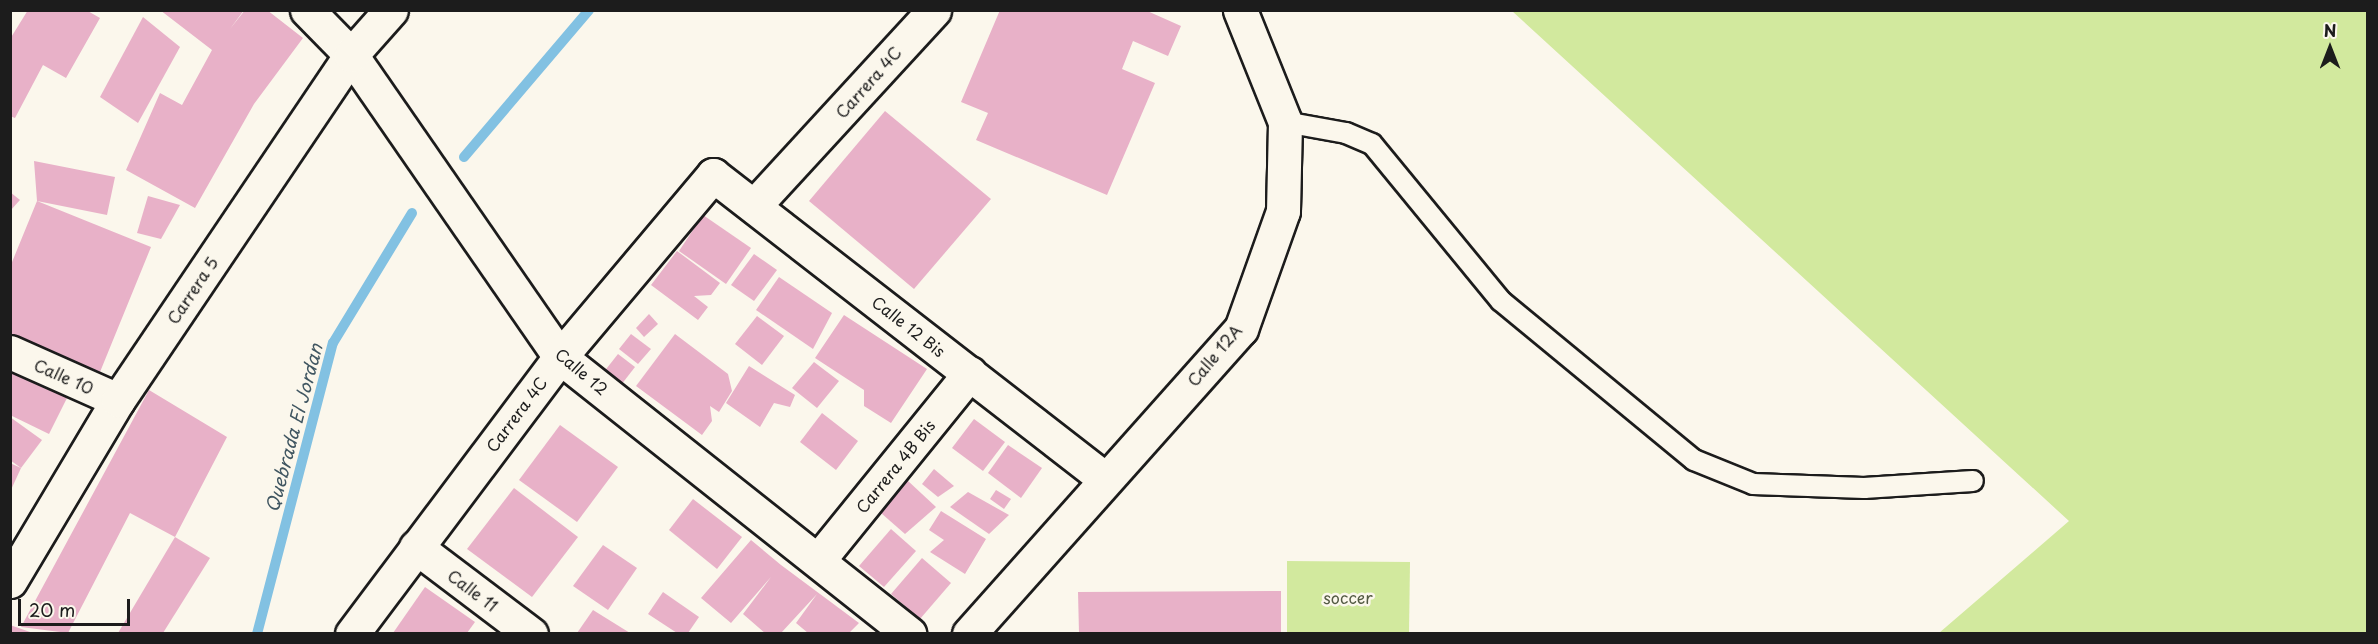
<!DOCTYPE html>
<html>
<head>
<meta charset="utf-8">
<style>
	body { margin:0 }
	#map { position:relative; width:2378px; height:644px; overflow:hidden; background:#fbf7ec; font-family:"Playpen Sans",sans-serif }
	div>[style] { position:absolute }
	.green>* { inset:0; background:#d2e99e }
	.stream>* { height:10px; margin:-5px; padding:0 5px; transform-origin:5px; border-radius:5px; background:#82c1e2 }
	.building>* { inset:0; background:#e8b1c8 }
	.roads { filter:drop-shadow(2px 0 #1c1c1c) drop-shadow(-2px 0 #1c1c1c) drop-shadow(0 2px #1c1c1c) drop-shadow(0 -2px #1c1c1c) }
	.lane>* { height:20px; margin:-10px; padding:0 10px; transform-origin:10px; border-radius:10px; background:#fbf7ec }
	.street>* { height:33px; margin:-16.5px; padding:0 16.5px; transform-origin:16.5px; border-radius:16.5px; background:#fbf7ec }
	span { translate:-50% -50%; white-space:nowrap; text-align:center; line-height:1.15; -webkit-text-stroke:5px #fbf7ec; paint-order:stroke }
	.street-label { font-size:16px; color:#1c1c1c }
	.park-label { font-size:16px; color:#535a43 }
	.water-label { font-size:18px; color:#405661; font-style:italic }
	.frame { position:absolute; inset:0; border:12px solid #1c1c1c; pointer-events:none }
	.north { position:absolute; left:2300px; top:18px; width:60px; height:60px; -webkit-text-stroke:4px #fbf7ec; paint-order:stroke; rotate:0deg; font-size:16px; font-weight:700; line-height:24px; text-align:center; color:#1c1c1c }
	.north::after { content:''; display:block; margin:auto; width:21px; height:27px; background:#1c1c1c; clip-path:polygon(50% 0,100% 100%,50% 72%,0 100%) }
	.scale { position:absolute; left:18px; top:599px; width:112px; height:27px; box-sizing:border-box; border:3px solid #1c1c1c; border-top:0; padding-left:8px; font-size:18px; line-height:21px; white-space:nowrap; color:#1c1c1c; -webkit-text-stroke:4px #fbf7ec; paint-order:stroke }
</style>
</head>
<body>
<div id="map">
	<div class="green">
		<div style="clip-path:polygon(1512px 11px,2367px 11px,2367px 633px,1939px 633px,2069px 521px)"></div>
		<div style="clip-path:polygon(1287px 561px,1410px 562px,1409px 633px,1287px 633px)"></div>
	</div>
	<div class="stream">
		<div style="left:464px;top:157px;width:193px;rotate:-49.6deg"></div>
		<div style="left:257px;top:634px;width:301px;rotate:-75.4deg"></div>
		<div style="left:333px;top:343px;width:152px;rotate:-58.7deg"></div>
	</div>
	<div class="building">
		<div style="clip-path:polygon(28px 10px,86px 10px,100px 18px,66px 78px,43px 65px,15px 118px,10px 116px,10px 39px)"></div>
		<div style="clip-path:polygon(160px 10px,244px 10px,230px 29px,245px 10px,267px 10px,303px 38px,254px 104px,195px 208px,126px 170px,160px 93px,182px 105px,212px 50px)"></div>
		<div style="clip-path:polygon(1000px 10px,1145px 10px,1181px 26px,1168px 56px,1133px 41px,1122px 69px,1155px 83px,1107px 195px,976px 140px,988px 113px,961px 102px)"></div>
		<div style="clip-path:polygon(143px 17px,180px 47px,138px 123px,100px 97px)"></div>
		<div style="clip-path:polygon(885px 111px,991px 199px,914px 289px,809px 201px)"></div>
		<div style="clip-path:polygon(34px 161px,115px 177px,107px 215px,37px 201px,151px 247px,100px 372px,10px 335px,10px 267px,37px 201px)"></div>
		<div style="clip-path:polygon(10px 192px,20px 200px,10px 211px)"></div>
		<div style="clip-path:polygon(148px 196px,180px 205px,161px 239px,137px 233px)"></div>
		<div style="clip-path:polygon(703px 215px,751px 248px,726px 284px,679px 251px)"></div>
		<div style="clip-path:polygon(677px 251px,720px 283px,711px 295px,694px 296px,708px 307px,698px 320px,651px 285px)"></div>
		<div style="clip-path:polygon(754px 254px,777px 270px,754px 301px,731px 285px)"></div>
		<div style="clip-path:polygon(779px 277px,832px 313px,813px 349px,756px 310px)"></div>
		<div style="clip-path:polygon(649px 314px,658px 324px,644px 337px,636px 328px)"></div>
		<div style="clip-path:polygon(844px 315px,927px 369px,891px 423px,864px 406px,864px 390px,815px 358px)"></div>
		<div style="clip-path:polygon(757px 316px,784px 336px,762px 365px,735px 344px)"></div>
		<div style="clip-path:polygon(631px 334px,651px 349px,638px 364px,619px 349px)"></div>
		<div style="clip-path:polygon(675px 334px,728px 374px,732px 391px,719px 412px,710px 406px,712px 421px,702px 435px,636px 386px)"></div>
		<div style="clip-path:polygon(618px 354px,635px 367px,621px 385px,603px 373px)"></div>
		<div style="clip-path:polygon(814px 362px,839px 381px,817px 408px,792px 388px)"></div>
		<div style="clip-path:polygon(749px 366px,795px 395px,790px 407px,774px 403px,760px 427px,726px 403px)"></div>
		<div style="clip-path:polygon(10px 371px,67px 398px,49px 434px,10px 415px)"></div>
		<div style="clip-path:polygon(149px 390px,227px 437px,175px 537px,130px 513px,68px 633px,21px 627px)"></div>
		<div style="clip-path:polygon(822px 413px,858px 441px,836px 470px,800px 442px)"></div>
		<div style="clip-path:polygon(10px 417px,42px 440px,21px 468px,10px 460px)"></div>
		<div style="clip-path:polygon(974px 419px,1005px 442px,983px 471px,952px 448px)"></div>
		<div style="clip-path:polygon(560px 425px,618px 467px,577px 522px,519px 480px)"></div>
		<div style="clip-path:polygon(1008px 445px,1042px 468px,1021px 498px,988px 473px)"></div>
		<div style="clip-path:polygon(10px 463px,21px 468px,10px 492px)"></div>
		<div style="clip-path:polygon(934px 469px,954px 486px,938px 497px,922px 484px)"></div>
		<div style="clip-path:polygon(907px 480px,936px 507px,905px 534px,881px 513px)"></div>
		<div style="clip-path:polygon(514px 488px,578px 537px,532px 597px,467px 549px)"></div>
		<div style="clip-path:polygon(996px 490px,1011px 499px,1004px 509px,990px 499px)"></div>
		<div style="clip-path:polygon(968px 492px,1009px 515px,989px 534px,950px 507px)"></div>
		<div style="clip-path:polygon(693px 499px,742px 537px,717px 569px,669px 530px)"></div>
		<div style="clip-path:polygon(941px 511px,986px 539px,965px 574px,930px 552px,944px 540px,929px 530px)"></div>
		<div style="clip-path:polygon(891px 529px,916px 551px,884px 587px,859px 566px)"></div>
		<div style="clip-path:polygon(175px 537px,210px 558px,163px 633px,118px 633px)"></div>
		<div style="clip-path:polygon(751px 540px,781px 565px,859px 623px,849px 633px,808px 633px,796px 623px,817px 594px,781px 633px,765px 633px,743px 614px,771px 577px,731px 623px,701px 598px)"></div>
		<div style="clip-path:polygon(603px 545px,637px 568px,608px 610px,573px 586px)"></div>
		<div style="clip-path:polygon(922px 558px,951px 583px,920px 619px,891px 594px)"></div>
		<div style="clip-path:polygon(425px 587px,475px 622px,467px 633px,393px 633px)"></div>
		<div style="clip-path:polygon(1281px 591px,1281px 633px,1079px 633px,1078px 592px)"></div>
		<div style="clip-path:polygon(663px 592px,699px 617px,688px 633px,677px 633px,648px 614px)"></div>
		<div style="clip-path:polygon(593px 610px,630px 633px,577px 633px)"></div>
		<div style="clip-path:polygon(10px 625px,33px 633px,10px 633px)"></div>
	</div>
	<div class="roads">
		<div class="lane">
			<div style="left:1285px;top:122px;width:62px;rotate:10.2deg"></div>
			<div style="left:1346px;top:133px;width:28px;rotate:23deg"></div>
			<div style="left:1372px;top:144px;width:203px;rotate:50.6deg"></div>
			<div style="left:1501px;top:301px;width:250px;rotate:39.5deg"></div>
			<div style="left:1694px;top:460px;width:64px;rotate:22.1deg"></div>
			<div style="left:1753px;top:484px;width:111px;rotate:2.1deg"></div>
			<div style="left:1864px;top:488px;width:109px;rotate:-3.7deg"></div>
		</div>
		<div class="street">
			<div style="left:307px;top:10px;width:63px;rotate:45.6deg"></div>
			<div style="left:351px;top:55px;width:367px;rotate:55.3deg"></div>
			<div style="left:560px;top:357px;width:446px;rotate:38.4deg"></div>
			<div style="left:754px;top:206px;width:266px;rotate:-47.4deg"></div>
			<div style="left:10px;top:352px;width:118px;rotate:24deg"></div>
			<div style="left:416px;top:547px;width:144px;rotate:37.1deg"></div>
			<div style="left:820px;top:558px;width:238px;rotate:-51deg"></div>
			<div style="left:10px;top:581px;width:211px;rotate:-59.2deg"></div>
			<div style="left:118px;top:400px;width:416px;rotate:-56deg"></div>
			<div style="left:351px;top:55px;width:60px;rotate:-48.4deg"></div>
			<div style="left:352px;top:634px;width:346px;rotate:-53.1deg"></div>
			<div style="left:560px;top:357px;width:238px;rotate:-49.9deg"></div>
			<div style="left:713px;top:175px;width:494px;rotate:37.8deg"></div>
			<div style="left:969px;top:634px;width:409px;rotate:-48.3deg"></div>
			<div style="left:1241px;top:329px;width:125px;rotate:-70.4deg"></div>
			<div style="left:1283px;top:211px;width:89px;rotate:-88.7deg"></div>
			<div style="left:1285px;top:122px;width:121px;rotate:-111.9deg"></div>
		</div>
	</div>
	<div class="street-label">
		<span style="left:868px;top:82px;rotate:-48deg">Carrera 4C</span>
		<span style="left:192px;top:290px;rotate:-56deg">Carrera 5</span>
		<span style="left:909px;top:326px;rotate:38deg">Calle 12 Bis</span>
		<span style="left:1214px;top:355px;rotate:-50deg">Calle 12A</span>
		<span style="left:582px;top:371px;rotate:40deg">Calle 12</span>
		<span style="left:64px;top:376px;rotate:24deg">Calle 10</span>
		<span style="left:516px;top:414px;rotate:-53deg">Carrera 4C</span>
		<span style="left:895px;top:466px;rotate:-51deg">Carrera 4B Bis</span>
		<span style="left:473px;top:590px;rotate:37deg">Calle 11</span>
	</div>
	<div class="park-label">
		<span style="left:1348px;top:597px">soccer</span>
	</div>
	<div class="water-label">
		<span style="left:294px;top:428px;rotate:-75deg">Quebrada El Jordan</span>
	</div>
	<div class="frame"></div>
	<div class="north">N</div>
	<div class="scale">20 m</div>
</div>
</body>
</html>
